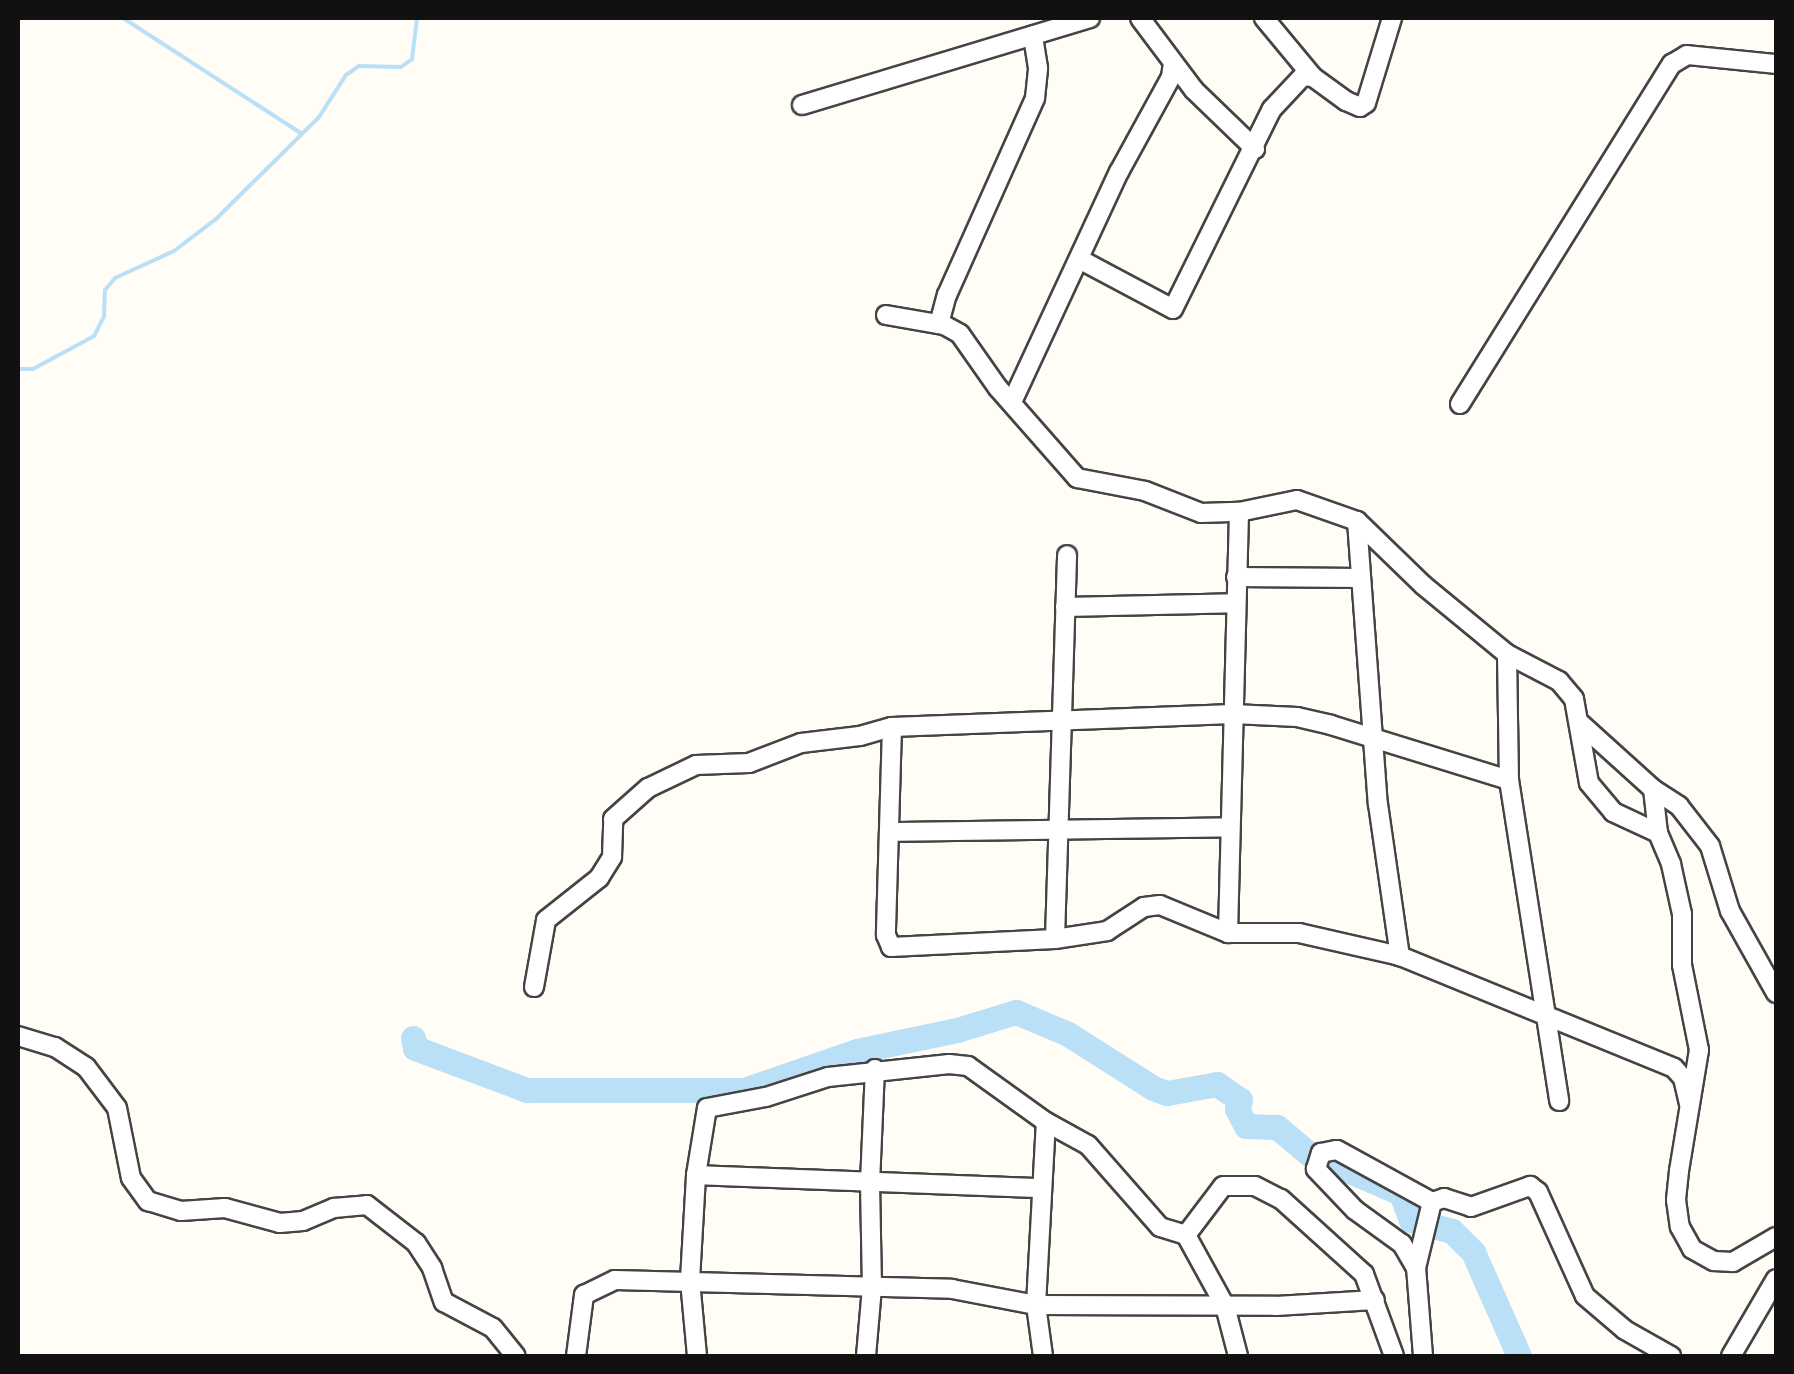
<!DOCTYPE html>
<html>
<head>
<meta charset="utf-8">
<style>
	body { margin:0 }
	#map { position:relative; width:1794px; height:1374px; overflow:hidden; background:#fffdf5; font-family:Bitter,serif }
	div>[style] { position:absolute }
	.stream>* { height:4px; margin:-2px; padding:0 2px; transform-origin:2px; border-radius:2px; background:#b9e0f7 }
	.river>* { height:25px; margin:-12.5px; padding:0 12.5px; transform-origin:12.5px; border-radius:12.5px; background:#b9e0f7 }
	.roads { filter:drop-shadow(2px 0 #444) drop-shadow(-2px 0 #444) drop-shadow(0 2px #444) drop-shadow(0 -2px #444) }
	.minor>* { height:18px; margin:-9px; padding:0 9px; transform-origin:9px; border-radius:9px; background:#fff }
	span { translate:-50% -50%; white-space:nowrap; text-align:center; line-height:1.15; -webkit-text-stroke:10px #fff; paint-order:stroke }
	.frame { position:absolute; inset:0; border:20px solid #111; pointer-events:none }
</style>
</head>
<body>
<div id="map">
	<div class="stream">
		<div style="left:123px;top:18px;width:213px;rotate:32.9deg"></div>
		<div style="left:18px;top:369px;width:15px"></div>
		<div style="left:33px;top:369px;width:69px;rotate:-28.4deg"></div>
		<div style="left:94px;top:336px;width:22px;rotate:-63deg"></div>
		<div style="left:104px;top:316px;width:26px;rotate:-88deg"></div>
		<div style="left:105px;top:290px;width:16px;rotate:-50deg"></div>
		<div style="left:115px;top:278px;width:65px;rotate:-24.6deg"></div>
		<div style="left:174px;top:251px;width:53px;rotate:-37.3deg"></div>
		<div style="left:216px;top:219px;width:145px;rotate:-44.7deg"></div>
		<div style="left:319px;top:117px;width:50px;rotate:-57.3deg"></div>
		<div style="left:346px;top:75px;width:16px;rotate:-35deg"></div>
		<div style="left:359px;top:66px;width:42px;rotate:1.4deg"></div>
		<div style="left:401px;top:67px;width:14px;rotate:-36deg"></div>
		<div style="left:412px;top:59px;width:41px;rotate:-83deg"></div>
	</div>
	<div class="river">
		<div style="left:413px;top:1038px;width:10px;rotate:79deg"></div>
		<div style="left:415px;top:1048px;width:120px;rotate:20.6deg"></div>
		<div style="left:527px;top:1090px;width:217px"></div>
		<div style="left:744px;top:1090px;width:120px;rotate:-19deg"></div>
		<div style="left:857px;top:1051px;width:102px;rotate:-11.9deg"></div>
		<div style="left:957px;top:1030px;width:62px;rotate:-17deg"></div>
		<div style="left:1016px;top:1012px;width:56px;rotate:22.9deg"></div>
		<div style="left:1068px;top:1034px;width:101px;rotate:32.4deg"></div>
		<div style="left:1153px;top:1088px;width:15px;rotate:20deg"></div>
		<div style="left:1167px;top:1093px;width:51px;rotate:-10.2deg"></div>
		<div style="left:1217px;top:1084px;width:28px;rotate:35deg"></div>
		<div style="left:1240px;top:1100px;width:9px;rotate:108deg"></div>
		<div style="left:1237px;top:1109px;width:19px;rotate:62deg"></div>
		<div style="left:1246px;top:1126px;width:31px;rotate:2deg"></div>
		<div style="left:1277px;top:1127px;width:40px;rotate:40deg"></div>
		<div style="left:1308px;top:1153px;width:101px;rotate:23.3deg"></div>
		<div style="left:1401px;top:1193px;width:29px;rotate:70deg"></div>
		<div style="left:1411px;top:1220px;width:42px;rotate:15deg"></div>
		<div style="left:1452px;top:1231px;width:30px;rotate:45deg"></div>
		<div style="left:1473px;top:1252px;width:114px;rotate:66.1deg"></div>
	</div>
	<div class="roads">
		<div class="minor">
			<div style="left:1140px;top:18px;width:90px;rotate:53.1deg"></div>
			<div style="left:1194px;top:90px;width:85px;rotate:44deg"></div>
			<div style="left:1264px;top:18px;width:77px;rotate:50.3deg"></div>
			<div style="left:802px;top:105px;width:301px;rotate:-16.8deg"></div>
			<div style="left:1079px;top:259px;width:106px;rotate:28deg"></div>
			<div style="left:1173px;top:309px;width:223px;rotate:-63.7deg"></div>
			<div style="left:1272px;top:109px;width:45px;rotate:-46.8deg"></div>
			<div style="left:1303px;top:76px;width:10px;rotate:6deg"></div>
			<div style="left:1313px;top:77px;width:41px;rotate:36deg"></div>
			<div style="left:1346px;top:101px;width:15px;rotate:23deg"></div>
			<div style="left:1360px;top:107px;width:7px;rotate:-34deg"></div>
			<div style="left:1366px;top:103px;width:89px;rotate:-73deg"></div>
			<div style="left:886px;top:315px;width:59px;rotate:9.8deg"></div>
			<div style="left:944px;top:325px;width:18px;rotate:29deg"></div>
			<div style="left:960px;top:334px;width:66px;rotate:54.9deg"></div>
			<div style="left:998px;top:388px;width:120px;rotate:48.7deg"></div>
			<div style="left:1077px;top:478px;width:69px;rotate:10.8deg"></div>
			<div style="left:1145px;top:491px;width:60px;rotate:21.4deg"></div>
			<div style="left:1201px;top:513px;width:38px;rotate:-2deg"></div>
			<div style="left:1239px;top:512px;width:59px;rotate:-11.7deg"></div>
			<div style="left:1297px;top:500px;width:64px;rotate:19.3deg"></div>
			<div style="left:1357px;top:521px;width:92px;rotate:44.1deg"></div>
			<div style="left:1423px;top:585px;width:109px;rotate:39.4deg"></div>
			<div style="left:1507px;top:654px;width:59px;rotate:27.4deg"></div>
			<div style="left:1559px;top:681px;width:23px;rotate:50deg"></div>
			<div style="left:1574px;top:699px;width:85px;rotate:79.9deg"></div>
			<div style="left:1589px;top:783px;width:38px;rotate:50deg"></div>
			<div style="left:1613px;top:812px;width:50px;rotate:25deg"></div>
			<div style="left:1658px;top:833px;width:34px;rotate:67deg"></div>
			<div style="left:1671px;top:864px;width:51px;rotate:77.6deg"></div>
			<div style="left:1682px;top:914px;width:51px;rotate:90deg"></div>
			<div style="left:1682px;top:965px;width:87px;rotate:78.7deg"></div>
			<div style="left:1699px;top:1050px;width:123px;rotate:99.4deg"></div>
			<div style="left:1679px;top:1171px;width:29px;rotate:96deg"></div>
			<div style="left:1676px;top:1200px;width:27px;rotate:82deg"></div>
			<div style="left:1680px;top:1227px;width:25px;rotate:61deg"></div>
			<div style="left:1692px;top:1249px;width:25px;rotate:29deg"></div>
			<div style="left:1714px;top:1261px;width:19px;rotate:3deg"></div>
			<div style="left:1733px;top:1262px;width:50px;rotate:-30.2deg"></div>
			<div style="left:939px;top:324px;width:30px;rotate:-75deg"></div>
			<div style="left:947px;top:295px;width:216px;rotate:-65.9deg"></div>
			<div style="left:1035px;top:98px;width:30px;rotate:-84deg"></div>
			<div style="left:1038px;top:68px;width:33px;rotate:-99deg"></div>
			<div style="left:1012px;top:402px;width:254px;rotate:-65.1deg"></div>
			<div style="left:1119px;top:172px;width:108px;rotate:-61.3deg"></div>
			<div style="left:1171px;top:77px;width:14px;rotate:-82deg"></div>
			<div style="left:1460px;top:404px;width:401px;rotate:-58.1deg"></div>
			<div style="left:1672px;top:64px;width:17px;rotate:-31deg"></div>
			<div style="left:1687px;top:55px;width:89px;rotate:5.8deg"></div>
			<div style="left:1357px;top:521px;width:284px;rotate:85.8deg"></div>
			<div style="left:1378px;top:804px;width:154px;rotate:81.8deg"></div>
			<div style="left:1236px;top:577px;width:125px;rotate:0.5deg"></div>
			<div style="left:1065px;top:607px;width:170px;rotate:-1.3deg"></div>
			<div style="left:1507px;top:654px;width:126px;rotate:89.1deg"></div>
			<div style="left:1509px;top:780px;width:325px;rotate:81.1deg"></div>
			<div style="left:1581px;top:724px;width:97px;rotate:42.1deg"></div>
			<div style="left:1653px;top:789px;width:44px;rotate:83.5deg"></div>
			<div style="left:892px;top:727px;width:208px;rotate:91.7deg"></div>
			<div style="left:886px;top:935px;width:13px;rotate:67deg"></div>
			<div style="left:891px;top:947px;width:164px;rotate:-2.8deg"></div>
			<div style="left:1055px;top:939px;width:53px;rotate:-8.7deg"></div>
			<div style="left:1107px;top:931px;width:44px;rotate:-33deg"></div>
			<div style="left:1144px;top:907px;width:16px;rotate:-7deg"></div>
			<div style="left:1160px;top:905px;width:74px;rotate:22.4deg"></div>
			<div style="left:1228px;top:933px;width:71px"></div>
			<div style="left:1299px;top:933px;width:104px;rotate:12.8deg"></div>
			<div style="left:1400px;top:956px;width:296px;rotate:22.2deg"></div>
			<div style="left:1674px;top:1068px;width:13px;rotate:48deg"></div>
			<div style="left:1683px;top:1078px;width:27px;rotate:77deg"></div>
			<div style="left:1653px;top:789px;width:31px;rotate:33deg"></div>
			<div style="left:1679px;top:806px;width:51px;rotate:52.2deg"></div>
			<div style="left:1710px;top:846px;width:68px;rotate:72.9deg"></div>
			<div style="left:1730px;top:911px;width:94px;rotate:60.7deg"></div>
			<div style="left:889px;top:832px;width:339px;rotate:-0.8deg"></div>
			<div style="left:1228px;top:933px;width:421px;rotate:-88.5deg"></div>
			<div style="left:1055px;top:939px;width:384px;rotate:-88.2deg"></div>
			<div style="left:534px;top:987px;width:68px;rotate:-79.8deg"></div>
			<div style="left:546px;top:920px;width:68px;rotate:-38.4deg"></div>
			<div style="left:599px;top:878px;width:25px;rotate:-58deg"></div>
			<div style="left:612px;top:857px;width:38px;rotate:-88deg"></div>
			<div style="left:613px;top:819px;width:47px;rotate:-41.5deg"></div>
			<div style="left:648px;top:788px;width:53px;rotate:-25.6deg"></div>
			<div style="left:696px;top:765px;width:53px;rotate:-2.2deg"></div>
			<div style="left:749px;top:763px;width:56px;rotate:-21deg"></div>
			<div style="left:801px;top:743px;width:59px;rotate:-6.8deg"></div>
			<div style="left:860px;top:736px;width:33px;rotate:-16deg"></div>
			<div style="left:892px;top:727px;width:341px;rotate:-2.2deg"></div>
			<div style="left:1233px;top:714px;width:64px;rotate:2.7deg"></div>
			<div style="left:1297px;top:717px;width:35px;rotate:13deg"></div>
			<div style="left:1331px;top:725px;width:186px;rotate:17.2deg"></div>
			<div style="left:18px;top:1036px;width:39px;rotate:17deg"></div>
			<div style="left:55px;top:1047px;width:37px;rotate:33deg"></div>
			<div style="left:86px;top:1067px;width:51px;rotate:52.9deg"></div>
			<div style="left:117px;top:1108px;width:71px;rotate:78.7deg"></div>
			<div style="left:131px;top:1178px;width:29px;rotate:54deg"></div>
			<div style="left:148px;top:1201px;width:34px;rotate:17deg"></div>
			<div style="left:181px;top:1211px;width:44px;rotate:-3.9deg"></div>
			<div style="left:225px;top:1208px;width:57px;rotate:15.3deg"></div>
			<div style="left:280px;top:1223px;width:23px;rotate:-5deg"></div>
			<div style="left:303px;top:1221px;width:34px;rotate:-23deg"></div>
			<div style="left:334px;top:1208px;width:33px;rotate:-5deg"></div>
			<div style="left:367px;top:1205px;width:62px;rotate:37.8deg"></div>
			<div style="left:416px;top:1243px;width:30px;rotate:57deg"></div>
			<div style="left:432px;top:1268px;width:36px;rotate:71deg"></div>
			<div style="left:444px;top:1302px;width:55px;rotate:28deg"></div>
			<div style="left:493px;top:1328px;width:36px;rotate:51deg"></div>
			<div style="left:696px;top:1175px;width:344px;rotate:2.2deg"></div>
			<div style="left:1186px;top:1235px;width:61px;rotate:-52.9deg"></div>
			<div style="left:1223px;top:1186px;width:32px"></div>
			<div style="left:1255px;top:1186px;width:29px;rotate:27deg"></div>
			<div style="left:1281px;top:1199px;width:112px;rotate:42.1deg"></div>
			<div style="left:1364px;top:1274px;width:87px;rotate:69.9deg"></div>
			<div style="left:1416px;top:1268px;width:68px;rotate:-76.4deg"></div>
			<div style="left:576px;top:1356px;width:62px;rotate:-82.5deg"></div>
			<div style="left:584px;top:1295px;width:34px;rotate:-26deg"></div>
			<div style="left:615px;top:1280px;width:337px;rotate:1.5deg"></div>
			<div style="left:952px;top:1289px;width:86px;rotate:10.8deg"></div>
			<div style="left:1036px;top:1305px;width:240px;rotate:0.2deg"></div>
			<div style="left:1276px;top:1306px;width:99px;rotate:-3.5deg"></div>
			<div style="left:697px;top:1356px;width:76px;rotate:-95.3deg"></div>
			<div style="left:690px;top:1280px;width:105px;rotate:-86.7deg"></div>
			<div style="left:696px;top:1175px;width:68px;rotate:-80.7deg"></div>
			<div style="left:707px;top:1108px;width:60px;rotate:-10.6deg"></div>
			<div style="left:766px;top:1097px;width:65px;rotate:-17.9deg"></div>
			<div style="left:828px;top:1077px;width:122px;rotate:-6.1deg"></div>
			<div style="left:949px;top:1064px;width:19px;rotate:6deg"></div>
			<div style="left:968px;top:1066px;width:96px;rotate:35.7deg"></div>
			<div style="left:1046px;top:1122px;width:48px;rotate:28.7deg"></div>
			<div style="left:1088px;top:1145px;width:109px;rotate:48.7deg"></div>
			<div style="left:1160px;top:1227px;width:27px;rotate:17deg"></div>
			<div style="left:1186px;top:1235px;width:81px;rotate:61.2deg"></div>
			<div style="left:1225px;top:1306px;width:52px;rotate:75.4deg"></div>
			<div style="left:866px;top:1356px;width:68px;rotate:-85deg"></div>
			<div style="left:872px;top:1288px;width:105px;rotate:-91.1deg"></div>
			<div style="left:870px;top:1183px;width:114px;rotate:-87.5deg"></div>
			<div style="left:1043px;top:1356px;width:51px;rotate:-97.8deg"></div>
			<div style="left:1036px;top:1305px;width:183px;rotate:-86.9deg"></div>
			<div style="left:1423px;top:1356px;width:88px;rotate:-94.5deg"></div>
			<div style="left:1416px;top:1268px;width:28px;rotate:-120deg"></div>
			<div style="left:1402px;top:1244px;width:58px;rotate:-144.1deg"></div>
			<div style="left:1355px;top:1210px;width:57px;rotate:-133.6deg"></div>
			<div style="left:1316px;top:1169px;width:17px;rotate:-73deg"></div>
			<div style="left:1321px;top:1153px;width:16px;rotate:-11deg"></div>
			<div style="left:1337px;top:1150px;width:108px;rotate:28.7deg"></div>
			<div style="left:1432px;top:1202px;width:13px;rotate:-18deg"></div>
			<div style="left:1444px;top:1198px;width:28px;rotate:18deg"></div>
			<div style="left:1471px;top:1207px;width:63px;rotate:-19.6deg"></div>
			<div style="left:1530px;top:1186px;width:10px;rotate:37deg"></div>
			<div style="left:1538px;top:1192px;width:114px;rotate:65.7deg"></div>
			<div style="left:1585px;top:1296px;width:52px;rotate:40.4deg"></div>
			<div style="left:1625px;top:1330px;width:53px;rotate:29.5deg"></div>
			<div style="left:1731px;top:1356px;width:89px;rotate:-59.7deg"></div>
		</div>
	</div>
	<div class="frame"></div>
</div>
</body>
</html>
